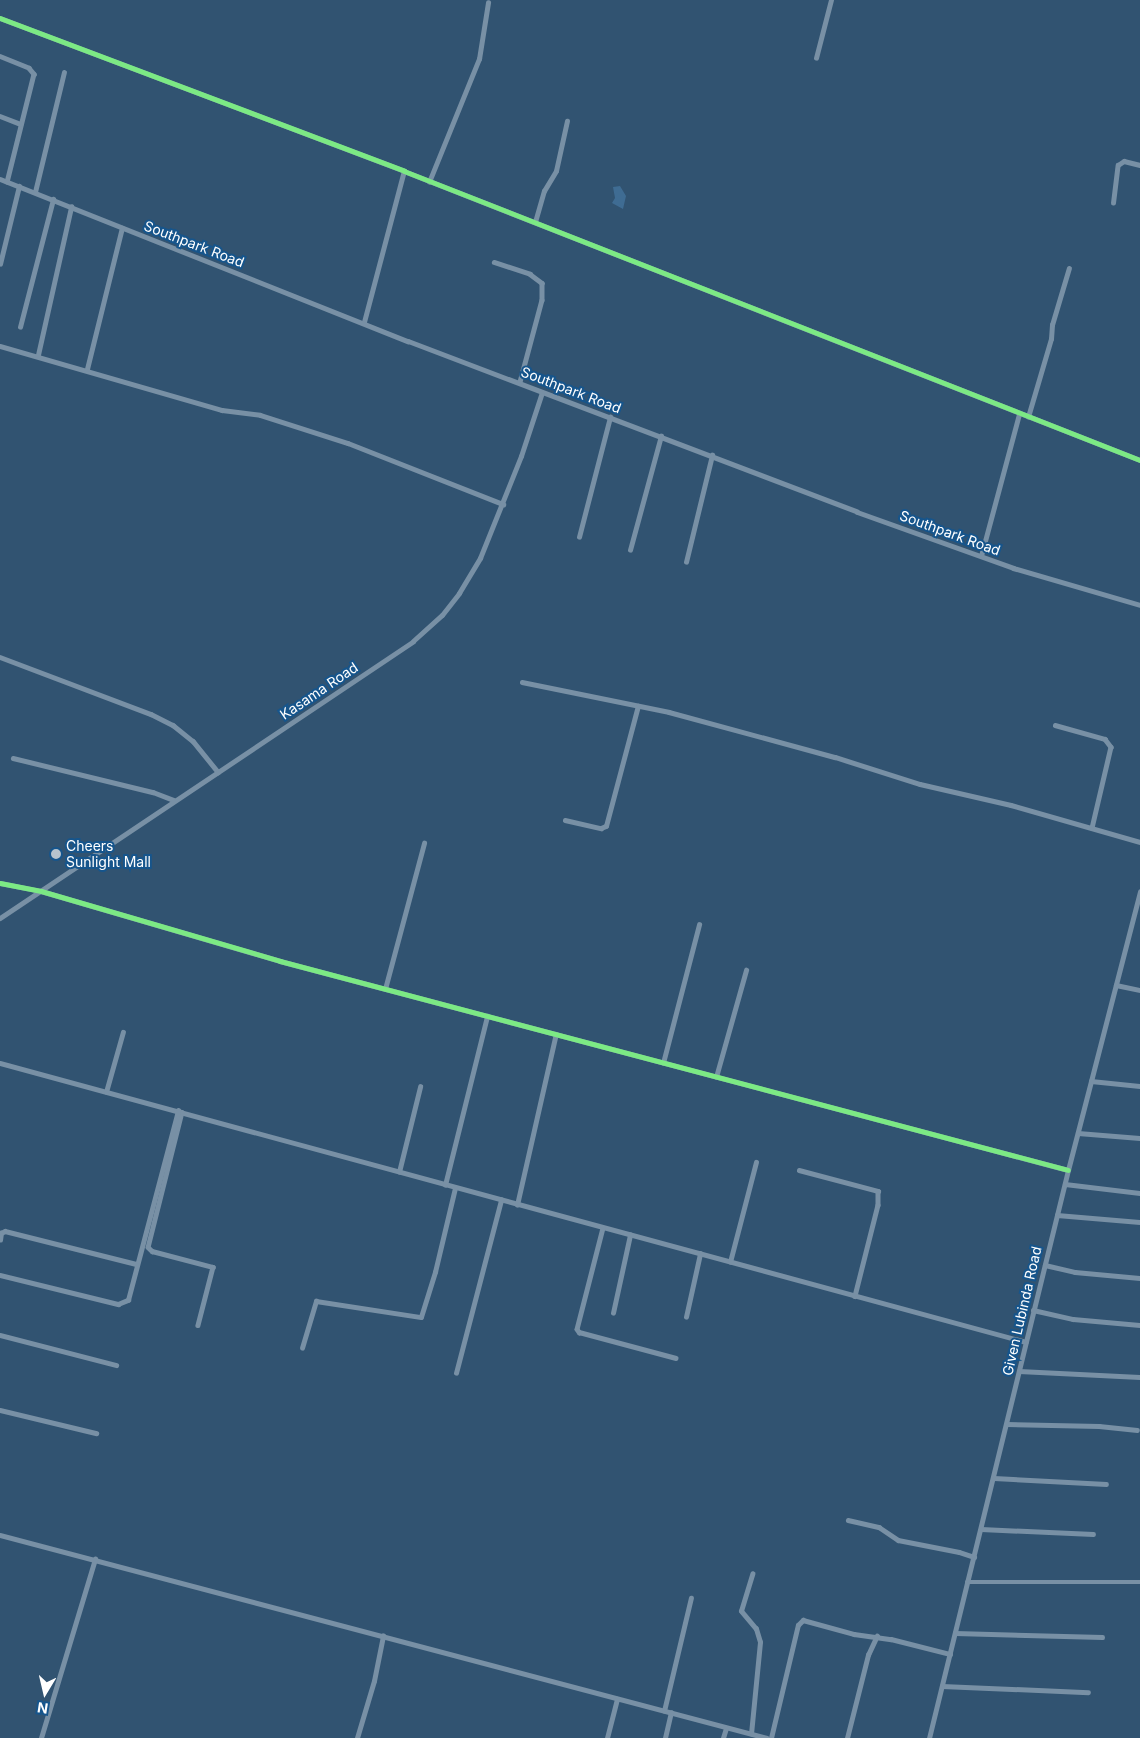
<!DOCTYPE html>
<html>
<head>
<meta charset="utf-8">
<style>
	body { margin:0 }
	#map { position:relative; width:1140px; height:1738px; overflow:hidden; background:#315371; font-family:Inter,sans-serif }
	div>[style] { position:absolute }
	.water>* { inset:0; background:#3f6c93 }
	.minor>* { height:4.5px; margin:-2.25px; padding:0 2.25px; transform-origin:2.25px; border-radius:2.25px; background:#7890a5 }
	.tertiary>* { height:5px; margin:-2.5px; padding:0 2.5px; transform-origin:2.5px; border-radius:2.5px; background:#7890a5 }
	.cycleway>* { height:5px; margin:-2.5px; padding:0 2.5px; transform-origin:2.5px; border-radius:2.5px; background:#7ce984 }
	.dots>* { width:14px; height:14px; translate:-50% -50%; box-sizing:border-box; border:2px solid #16558c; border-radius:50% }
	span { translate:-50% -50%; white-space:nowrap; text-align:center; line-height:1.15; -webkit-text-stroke:4px #16558c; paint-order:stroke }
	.street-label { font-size:14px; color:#fff }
	.poi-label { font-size:14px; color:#fff }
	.left { translate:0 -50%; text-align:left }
	.north { position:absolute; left:20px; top:1668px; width:50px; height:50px; -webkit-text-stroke:4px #16558c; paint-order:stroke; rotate:189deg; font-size:14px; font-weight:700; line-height:20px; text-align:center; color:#fff }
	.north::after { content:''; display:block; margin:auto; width:18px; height:22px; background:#fff; clip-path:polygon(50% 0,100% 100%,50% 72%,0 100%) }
</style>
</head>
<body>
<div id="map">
	<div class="water">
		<div style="clip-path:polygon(620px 186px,626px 196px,623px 209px,612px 203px,615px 198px,613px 187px)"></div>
	</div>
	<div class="minor">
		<div style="left:0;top:18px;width:432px;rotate:20.7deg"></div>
		<div style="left:404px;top:171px;width:791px;rotate:21.44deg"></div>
		<div style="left:0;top:56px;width:31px;rotate:22deg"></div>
		<div style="left:29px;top:68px;width:8px;rotate:50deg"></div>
		<div style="left:34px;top:74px;width:111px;rotate:104deg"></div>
		<div style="left:816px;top:58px;width:60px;rotate:-75.5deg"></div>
		<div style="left:0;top:116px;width:22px;rotate:21deg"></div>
		<div style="left:429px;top:182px;width:133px;rotate:-67.9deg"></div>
		<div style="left:479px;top:59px;width:57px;rotate:-80.9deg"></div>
		<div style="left:35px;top:192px;width:123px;rotate:-76.4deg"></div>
		<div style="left:1113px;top:203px;width:38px;rotate:-83deg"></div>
		<div style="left:1118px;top:165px;width:7px;rotate:-34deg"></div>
		<div style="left:1124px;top:161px;width:16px;rotate:14deg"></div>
		<div style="left:535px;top:222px;width:32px;rotate:-74deg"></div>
		<div style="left:544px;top:191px;width:23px;rotate:-59deg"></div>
		<div style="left:556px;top:171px;width:51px;rotate:-77.6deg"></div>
		<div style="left:494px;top:262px;width:38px;rotate:18deg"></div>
		<div style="left:530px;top:274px;width:15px;rotate:37deg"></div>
		<div style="left:542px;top:283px;width:17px;rotate:90deg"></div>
		<div style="left:542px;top:300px;width:85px;rotate:105deg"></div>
		<div style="left:0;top:264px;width:80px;rotate:-76.3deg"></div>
		<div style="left:364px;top:322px;width:156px;rotate:-75.2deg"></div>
		<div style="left:20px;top:327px;width:132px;rotate:-75.5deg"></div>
		<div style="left:0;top:346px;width:231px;rotate:16.1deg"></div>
		<div style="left:222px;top:410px;width:38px;rotate:7deg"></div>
		<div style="left:260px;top:415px;width:92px;rotate:17.7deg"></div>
		<div style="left:348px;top:443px;width:167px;rotate:21.5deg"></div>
		<div style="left:38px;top:355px;width:152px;rotate:-77.4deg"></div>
		<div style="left:87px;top:369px;width:145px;rotate:-76.1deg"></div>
		<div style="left:1028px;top:417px;width:81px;rotate:-73.6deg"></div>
		<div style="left:1051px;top:339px;width:14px;rotate:-86deg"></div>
		<div style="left:1052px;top:325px;width:59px;rotate:-73.4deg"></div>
		<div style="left:579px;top:537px;width:124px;rotate:-75.5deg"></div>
		<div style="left:630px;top:550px;width:118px;rotate:-74.8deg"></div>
		<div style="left:981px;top:556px;width:147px;rotate:-75deg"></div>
		<div style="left:686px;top:562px;width:110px;rotate:-76.3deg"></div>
		<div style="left:0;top:657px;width:161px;rotate:20.7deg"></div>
		<div style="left:151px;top:714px;width:25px;rotate:27deg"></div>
		<div style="left:173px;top:725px;width:26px;rotate:39deg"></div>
		<div style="left:193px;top:741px;width:40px;rotate:51deg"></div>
		<div style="left:522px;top:682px;width:150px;rotate:11.5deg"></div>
		<div style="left:669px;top:712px;width:172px;rotate:15.2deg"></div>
		<div style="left:835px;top:757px;width:89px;rotate:17.6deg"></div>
		<div style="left:920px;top:784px;width:93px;rotate:13deg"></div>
		<div style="left:1011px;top:805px;width:134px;rotate:16deg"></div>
		<div style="left:1055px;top:725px;width:52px;rotate:15.6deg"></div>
		<div style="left:1105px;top:739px;width:10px;rotate:53deg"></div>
		<div style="left:1111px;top:747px;width:83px;rotate:103.2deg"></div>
		<div style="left:13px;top:758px;width:144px;rotate:13.7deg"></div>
		<div style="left:153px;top:792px;width:22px;rotate:21deg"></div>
		<div style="left:565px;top:820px;width:37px;rotate:13deg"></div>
		<div style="left:601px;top:828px;width:5px;rotate:-22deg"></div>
		<div style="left:606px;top:826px;width:124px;rotate:-75.1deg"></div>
		<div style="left:0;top:883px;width:42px;rotate:11deg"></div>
		<div style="left:41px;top:891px;width:249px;rotate:16.3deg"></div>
		<div style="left:280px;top:961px;width:815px;rotate:14.85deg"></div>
		<div style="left:1116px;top:985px;width:25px;rotate:12deg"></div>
		<div style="left:385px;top:989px;width:151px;rotate:-75deg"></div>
		<div style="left:0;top:1063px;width:1063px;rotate:15.21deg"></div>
		<div style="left:663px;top:1063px;width:143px;rotate:-75.4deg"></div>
		<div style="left:716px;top:1077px;width:111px;rotate:-74.3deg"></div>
		<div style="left:1091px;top:1081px;width:49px;rotate:5.8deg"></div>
		<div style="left:106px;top:1092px;width:62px;rotate:-74.2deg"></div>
		<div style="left:182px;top:1112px;width:139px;rotate:104.1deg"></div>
		<div style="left:148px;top:1247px;width:6px;rotate:45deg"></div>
		<div style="left:152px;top:1251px;width:63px;rotate:14.7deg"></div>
		<div style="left:213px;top:1267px;width:60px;rotate:104.5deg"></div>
		<div style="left:1078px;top:1133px;width:62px;rotate:4.6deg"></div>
		<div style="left:799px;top:1170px;width:82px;rotate:14.9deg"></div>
		<div style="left:878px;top:1191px;width:14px;rotate:90deg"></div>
		<div style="left:878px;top:1205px;width:94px;rotate:104.2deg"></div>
		<div style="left:399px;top:1172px;width:88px;rotate:-76.1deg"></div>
		<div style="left:1065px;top:1184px;width:76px;rotate:6.8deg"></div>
		<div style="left:445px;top:1185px;width:174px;rotate:-76deg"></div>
		<div style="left:517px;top:1205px;width:175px;rotate:-77.2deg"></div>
		<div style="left:1057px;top:1215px;width:83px;rotate:4.8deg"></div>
		<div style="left:603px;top:1228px;width:104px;rotate:104.4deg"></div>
		<div style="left:577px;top:1329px;width:4px;rotate:56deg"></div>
		<div style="left:579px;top:1332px;width:100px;rotate:15deg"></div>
		<div style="left:0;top:1240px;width:7px;rotate:-82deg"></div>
		<div style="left:1px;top:1233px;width:4px;rotate:-27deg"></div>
		<div style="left:5px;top:1231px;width:135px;rotate:14.1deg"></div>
		<div style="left:730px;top:1262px;width:103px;rotate:-75.4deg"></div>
		<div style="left:1045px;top:1265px;width:31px;rotate:13deg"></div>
		<div style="left:1075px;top:1272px;width:65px;rotate:5.3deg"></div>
		<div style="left:0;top:1275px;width:122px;rotate:13.8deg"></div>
		<div style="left:118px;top:1304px;width:11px;rotate:-22deg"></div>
		<div style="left:128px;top:1300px;width:196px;rotate:-75.2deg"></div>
		<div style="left:1033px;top:1310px;width:41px;rotate:12.7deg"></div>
		<div style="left:1073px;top:1319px;width:67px;rotate:5.1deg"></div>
		<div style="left:613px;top:1313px;width:80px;rotate:-77.7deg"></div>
		<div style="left:686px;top:1317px;width:65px;rotate:-77.5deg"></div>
		<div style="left:0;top:1335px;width:120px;rotate:14.5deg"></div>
		<div style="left:302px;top:1348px;width:49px;rotate:-73.4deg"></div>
		<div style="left:316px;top:1301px;width:106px;rotate:8.7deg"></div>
		<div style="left:421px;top:1317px;width:47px;rotate:-72.7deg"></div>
		<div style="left:435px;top:1272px;width:86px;rotate:-76.6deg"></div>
		<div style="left:1019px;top:1371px;width:121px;rotate:2.8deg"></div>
		<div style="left:456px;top:1373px;width:179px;rotate:-75.4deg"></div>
		<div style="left:0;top:1410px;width:99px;rotate:13.5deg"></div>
		<div style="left:1007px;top:1424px;width:92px;rotate:1.2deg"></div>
		<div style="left:1099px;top:1426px;width:38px;rotate:6deg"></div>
		<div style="left:994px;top:1478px;width:112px;rotate:3.1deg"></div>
		<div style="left:848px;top:1520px;width:32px;rotate:13deg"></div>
		<div style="left:879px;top:1527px;width:23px;rotate:34deg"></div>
		<div style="left:898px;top:1540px;width:62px;rotate:11.1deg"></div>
		<div style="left:959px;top:1552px;width:16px;rotate:18deg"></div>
		<div style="left:981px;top:1529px;width:112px;rotate:2.6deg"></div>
		<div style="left:0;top:1535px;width:793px;rotate:14.82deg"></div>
		<div style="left:967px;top:1582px;width:173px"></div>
		<div style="left:955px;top:1633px;width:147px;rotate:1.6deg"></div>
		<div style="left:942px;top:1686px;width:146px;rotate:2.4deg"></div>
		<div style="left:664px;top:1711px;width:116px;rotate:-76.6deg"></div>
		<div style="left:751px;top:1734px;width:92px;rotate:-84.4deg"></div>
		<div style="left:760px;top:1642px;width:14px;rotate:-107deg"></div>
		<div style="left:756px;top:1629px;width:23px;rotate:-130deg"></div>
		<div style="left:741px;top:1611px;width:39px;rotate:-73deg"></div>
		<div style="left:41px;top:1738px;width:187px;rotate:-73.2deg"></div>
		<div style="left:357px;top:1738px;width:59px;rotate:-73.4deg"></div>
		<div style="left:374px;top:1681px;width:46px;rotate:-78.7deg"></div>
		<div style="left:607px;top:1738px;width:40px;rotate:-75.6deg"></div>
		<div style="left:665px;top:1738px;width:26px;rotate:-77deg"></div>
		<div style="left:723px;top:1738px;width:10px;rotate:-73deg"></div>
		<div style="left:771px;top:1738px;width:116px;rotate:-76.6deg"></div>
		<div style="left:798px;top:1625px;width:7px;rotate:-45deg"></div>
		<div style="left:803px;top:1620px;width:53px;rotate:15.4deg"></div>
		<div style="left:854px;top:1634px;width:37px;rotate:8deg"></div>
		<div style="left:891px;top:1639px;width:61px;rotate:14.3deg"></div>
		<div style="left:847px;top:1738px;width:86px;rotate:-75.8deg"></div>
		<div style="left:868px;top:1655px;width:21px;rotate:-65deg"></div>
	</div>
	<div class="tertiary">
		<div style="left:0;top:179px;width:439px;rotate:21.7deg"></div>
		<div style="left:408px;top:341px;width:480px;rotate:20.8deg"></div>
		<div style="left:857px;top:512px;width:166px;rotate:19.7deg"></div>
		<div style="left:1013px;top:568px;width:132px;rotate:16.2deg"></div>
		<div style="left:0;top:918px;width:497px;rotate:-33.8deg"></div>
		<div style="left:413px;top:641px;width:39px;rotate:-42deg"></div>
		<div style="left:442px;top:615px;width:28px;rotate:-52deg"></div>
		<div style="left:459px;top:593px;width:41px;rotate:-59deg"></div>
		<div style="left:480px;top:558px;width:110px;rotate:-68.1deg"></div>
		<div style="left:521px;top:456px;width:67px;rotate:-71.8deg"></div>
		<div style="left:929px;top:1738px;width:585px;rotate:-76.25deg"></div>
		<div style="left:1068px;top:1170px;width:288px;rotate:-75.5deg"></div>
	</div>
	<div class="cycleway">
		<div style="left:0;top:18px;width:432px;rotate:20.7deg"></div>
		<div style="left:404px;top:171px;width:791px;rotate:21.44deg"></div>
		<div style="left:0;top:883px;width:42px;rotate:11deg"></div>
		<div style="left:41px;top:891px;width:249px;rotate:16.3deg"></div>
		<div style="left:280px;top:961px;width:815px;rotate:14.85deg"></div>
	</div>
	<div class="dots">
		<div style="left:56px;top:854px;background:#b7c3cd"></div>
	</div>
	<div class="street-label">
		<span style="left:194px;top:244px;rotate:21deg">Southpark Road</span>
		<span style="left:571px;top:390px;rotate:21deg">Southpark Road</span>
		<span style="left:950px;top:533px;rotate:20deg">Southpark Road</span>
		<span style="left:319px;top:691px;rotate:-34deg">Kasama Road</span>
		<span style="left:1022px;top:1311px;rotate:-77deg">Given Lubinda Road</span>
	</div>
	<div class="poi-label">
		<span class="left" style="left:66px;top:854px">Cheers<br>Sunlight Mall</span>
	</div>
	<div class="north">N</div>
</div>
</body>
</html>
